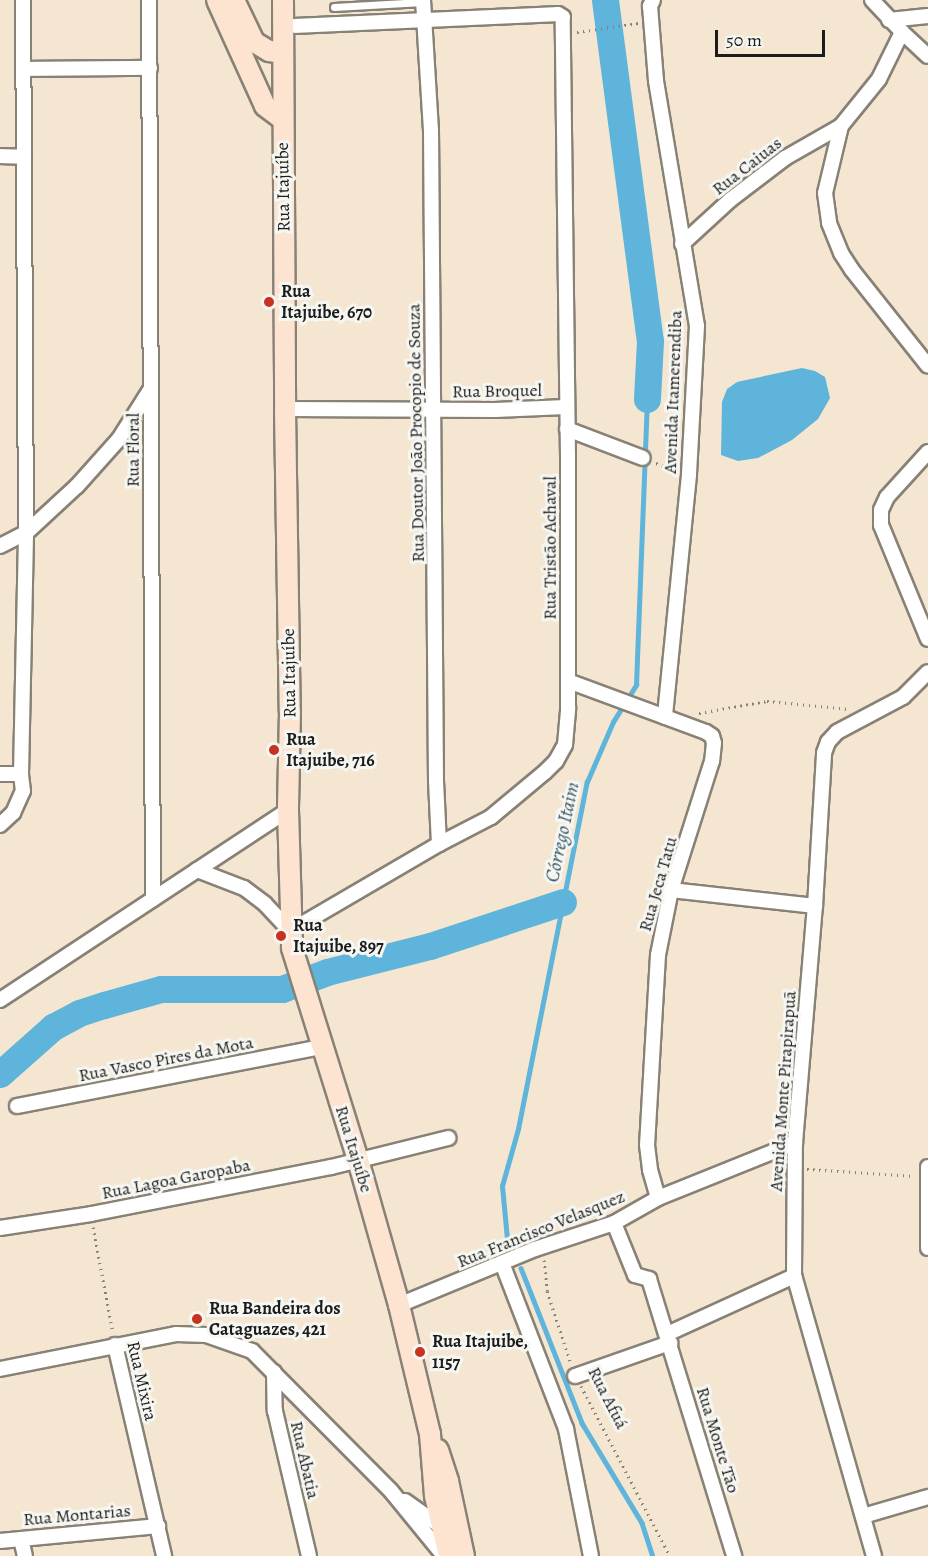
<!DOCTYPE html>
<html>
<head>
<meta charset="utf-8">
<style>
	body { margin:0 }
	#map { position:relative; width:928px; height:1556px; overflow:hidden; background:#f4e6d1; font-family:Alegreya,serif }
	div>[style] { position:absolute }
	.water>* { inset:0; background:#5eb4da }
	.stream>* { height:4.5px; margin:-2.25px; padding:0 2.25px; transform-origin:2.25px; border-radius:2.25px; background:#5eb4da }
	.river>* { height:27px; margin:-13.5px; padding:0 13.5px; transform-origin:13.5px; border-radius:13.5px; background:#5eb4da }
	.path>* { height:3px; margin-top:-1.5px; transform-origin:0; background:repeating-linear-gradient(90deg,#888176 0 1.5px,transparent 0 6px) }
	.roads { filter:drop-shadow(2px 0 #888176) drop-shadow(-2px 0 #888176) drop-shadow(0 2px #888176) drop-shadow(0 -2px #888176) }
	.lane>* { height:7px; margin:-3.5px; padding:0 3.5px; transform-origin:3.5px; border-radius:3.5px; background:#fff }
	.street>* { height:14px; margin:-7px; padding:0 7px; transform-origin:7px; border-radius:7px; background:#fff }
	.secondary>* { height:20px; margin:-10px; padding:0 10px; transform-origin:10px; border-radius:10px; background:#fde4d1 }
	.dots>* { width:16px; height:16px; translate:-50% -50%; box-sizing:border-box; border:3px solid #f6f6f2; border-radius:50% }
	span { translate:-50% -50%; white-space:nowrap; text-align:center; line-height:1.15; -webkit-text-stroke:6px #f6f6f2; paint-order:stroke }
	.street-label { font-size:18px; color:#1c1c1c }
	.poi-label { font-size:18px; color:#1c1c1c; font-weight:700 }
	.left { translate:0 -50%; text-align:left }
	.water-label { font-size:20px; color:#365968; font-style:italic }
	.scale { position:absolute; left:715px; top:30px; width:110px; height:27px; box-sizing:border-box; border:3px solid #1c1c1c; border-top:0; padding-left:8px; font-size:18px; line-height:21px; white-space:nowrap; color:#1c1c1c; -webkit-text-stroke:4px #f6f6f2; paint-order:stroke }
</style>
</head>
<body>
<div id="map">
	<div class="water">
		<div style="clip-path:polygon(802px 368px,815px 371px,825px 377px,830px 398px,818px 419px,792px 440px,758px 458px,738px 461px,721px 455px,722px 402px,727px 389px,737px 382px)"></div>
	</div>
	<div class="stream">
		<div style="left:507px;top:1239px;width:53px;rotate:-95.4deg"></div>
		<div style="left:502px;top:1186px;width:59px;rotate:-74.3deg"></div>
		<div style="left:518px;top:1129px;width:354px;rotate:-78.8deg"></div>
		<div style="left:587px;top:782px;width:65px;rotate:-66.6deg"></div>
		<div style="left:613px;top:722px;width:44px;rotate:-58.1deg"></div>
		<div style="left:636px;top:685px;width:286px;rotate:-87.8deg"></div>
		<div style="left:521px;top:1268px;width:167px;rotate:68.5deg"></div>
		<div style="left:582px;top:1423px;width:117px;rotate:59deg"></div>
		<div style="left:642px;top:1523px;width:35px;rotate:72deg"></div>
	</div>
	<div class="river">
		<div style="left:605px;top:0;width:344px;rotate:82.5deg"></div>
		<div style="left:650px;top:341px;width:58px;rotate:93deg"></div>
		<div style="left:0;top:1074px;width:71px;rotate:-41.6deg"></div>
		<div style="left:53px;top:1027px;width:30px;rotate:-28deg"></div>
		<div style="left:79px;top:1013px;width:26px;rotate:-18deg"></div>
		<div style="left:104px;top:1005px;width:59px;rotate:-15.7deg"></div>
		<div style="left:161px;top:989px;width:121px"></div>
		<div style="left:282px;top:989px;width:48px;rotate:-20.7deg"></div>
		<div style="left:327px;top:972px;width:106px;rotate:-14.2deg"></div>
		<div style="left:430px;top:946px;width:140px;rotate:-18.3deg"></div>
	</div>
	<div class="path">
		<div style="left:577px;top:32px;width:63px;rotate:-8.3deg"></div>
		<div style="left:656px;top:463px;width:20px;rotate:20deg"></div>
		<div style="left:699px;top:713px;width:69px;rotate:-10deg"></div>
		<div style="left:767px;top:701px;width:83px;rotate:5.5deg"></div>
		<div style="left:807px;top:1169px;width:108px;rotate:3.7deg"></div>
		<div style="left:93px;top:1227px;width:108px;rotate:79.3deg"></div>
		<div style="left:544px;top:1260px;width:31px;rotate:84deg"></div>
		<div style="left:547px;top:1291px;width:77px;rotate:71.8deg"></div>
		<div style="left:581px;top:1386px;width:192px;rotate:62.4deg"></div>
	</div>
	<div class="roads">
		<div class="lane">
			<div style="left:334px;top:7px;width:89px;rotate:-3.2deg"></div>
		</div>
		<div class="street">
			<div style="left:149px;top:0;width:899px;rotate:89.75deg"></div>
			<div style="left:423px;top:0;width:130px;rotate:86.5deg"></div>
			<div style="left:431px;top:130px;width:651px;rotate:89.56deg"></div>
			<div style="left:436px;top:781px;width:63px;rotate:87.3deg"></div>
			<div style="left:653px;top:0;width:7px;rotate:117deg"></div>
			<div style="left:650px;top:6px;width:75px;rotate:85.4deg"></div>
			<div style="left:656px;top:81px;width:248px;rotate:80.5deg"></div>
			<div style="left:697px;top:326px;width:149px;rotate:93.1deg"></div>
			<div style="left:689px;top:475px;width:243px;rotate:95.7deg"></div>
			<div style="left:872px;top:0;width:44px;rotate:46.8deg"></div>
			<div style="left:902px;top:32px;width:52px;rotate:116.1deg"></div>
			<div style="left:879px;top:79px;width:60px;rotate:129deg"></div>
			<div style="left:841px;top:126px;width:69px;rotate:103.4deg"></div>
			<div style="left:825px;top:193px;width:30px;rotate:82deg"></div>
			<div style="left:829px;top:223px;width:32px;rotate:68deg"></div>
			<div style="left:841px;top:253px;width:20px;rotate:57deg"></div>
			<div style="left:852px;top:270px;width:122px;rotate:51.6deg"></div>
			<div style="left:889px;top:20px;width:39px;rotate:-6deg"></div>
			<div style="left:902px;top:32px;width:35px;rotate:43deg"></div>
			<div style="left:24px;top:69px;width:126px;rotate:-0.5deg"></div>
			<div style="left:0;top:156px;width:24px;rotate:2deg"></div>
			<div style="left:682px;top:244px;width:65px;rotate:-42.5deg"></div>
			<div style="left:730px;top:200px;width:69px;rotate:-37.4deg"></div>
			<div style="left:785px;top:158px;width:64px;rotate:-29.7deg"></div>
			<div style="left:285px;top:409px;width:210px;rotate:0.3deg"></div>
			<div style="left:495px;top:410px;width:71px;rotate:-2.4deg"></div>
			<div style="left:567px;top:429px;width:81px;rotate:20.9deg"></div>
			<div style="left:928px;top:452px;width:61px;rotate:132.3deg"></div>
			<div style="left:887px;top:497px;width:14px;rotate:115deg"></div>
			<div style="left:881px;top:510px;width:15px;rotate:90deg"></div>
			<div style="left:881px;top:525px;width:123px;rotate:67.6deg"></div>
			<div style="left:0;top:546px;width:29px;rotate:-27deg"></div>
			<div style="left:26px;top:533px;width:69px;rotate:-42.7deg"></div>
			<div style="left:77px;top:486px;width:63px;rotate:-48.2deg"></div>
			<div style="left:119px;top:439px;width:58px;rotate:-57.7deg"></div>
			<div style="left:568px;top:681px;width:147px;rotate:20.3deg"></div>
			<div style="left:706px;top:732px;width:7px;rotate:34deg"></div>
			<div style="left:712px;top:736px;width:7px;rotate:74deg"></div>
			<div style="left:714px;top:743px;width:18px;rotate:96deg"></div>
			<div style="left:712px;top:761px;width:135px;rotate:107.6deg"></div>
			<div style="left:671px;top:890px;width:66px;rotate:101.3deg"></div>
			<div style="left:658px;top:955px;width:190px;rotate:93.3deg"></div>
			<div style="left:647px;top:1145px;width:25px;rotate:83deg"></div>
			<div style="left:650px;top:1170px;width:29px;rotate:74deg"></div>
			<div style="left:0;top:774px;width:21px"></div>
			<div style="left:0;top:825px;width:18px;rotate:-43deg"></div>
			<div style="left:13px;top:813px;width:24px;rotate:-66deg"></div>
			<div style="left:23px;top:791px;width:17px;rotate:-97deg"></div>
			<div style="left:21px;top:774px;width:241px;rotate:-88.8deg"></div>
			<div style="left:26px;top:533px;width:533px;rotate:-90.32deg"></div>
			<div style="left:197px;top:870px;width:50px;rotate:21deg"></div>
			<div style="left:244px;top:888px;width:26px;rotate:37deg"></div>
			<div style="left:265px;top:904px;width:37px;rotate:47deg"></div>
			<div style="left:290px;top:931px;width:173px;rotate:-30.3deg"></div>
			<div style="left:439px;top:844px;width:59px;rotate:-27.4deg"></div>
			<div style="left:491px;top:817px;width:70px;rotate:-39.8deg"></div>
			<div style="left:545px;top:772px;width:16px;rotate:-45deg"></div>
			<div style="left:556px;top:761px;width:18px;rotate:-61deg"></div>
			<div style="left:565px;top:745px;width:38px;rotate:-85deg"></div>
			<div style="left:568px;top:707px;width:250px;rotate:-90deg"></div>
			<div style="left:568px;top:457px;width:440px;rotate:-90.7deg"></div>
			<div style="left:563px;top:17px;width:6px;rotate:-149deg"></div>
			<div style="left:558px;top:14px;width:263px;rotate:177.4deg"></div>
			<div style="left:671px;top:890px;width:145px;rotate:6.3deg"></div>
			<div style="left:0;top:1000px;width:345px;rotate:-33.4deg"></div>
			<div style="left:17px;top:1106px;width:310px;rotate:-11deg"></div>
			<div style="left:928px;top:1167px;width:81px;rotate:90deg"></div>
			<div style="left:614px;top:1223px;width:56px;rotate:68deg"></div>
			<div style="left:635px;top:1275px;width:15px;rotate:16deg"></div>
			<div style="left:649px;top:1279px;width:290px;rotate:72.9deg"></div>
			<div style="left:0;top:1228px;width:92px;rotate:-8.7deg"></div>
			<div style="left:91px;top:1214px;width:245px;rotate:-11.1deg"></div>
			<div style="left:331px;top:1167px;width:121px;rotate:-13.9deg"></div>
			<div style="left:502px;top:1263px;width:178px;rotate:68.9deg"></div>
			<div style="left:566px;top:1429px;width:129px;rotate:78.9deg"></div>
			<div style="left:399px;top:1305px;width:147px;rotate:-22.4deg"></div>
			<div style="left:535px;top:1249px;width:83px;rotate:-18.2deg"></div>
			<div style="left:614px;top:1223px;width:51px;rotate:-29.6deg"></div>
			<div style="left:658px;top:1198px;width:148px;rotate:-21.9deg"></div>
			<div style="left:667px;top:1334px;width:140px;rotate:-24.5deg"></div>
			<div style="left:115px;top:1345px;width:217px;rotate:76.9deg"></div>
			<div style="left:0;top:1369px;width:179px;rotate:-11.2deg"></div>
			<div style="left:176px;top:1334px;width:30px;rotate:2deg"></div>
			<div style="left:206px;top:1335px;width:49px;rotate:19.2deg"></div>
			<div style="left:252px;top:1351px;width:197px;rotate:45.2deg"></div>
			<div style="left:391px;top:1491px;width:84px;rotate:50.8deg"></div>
			<div style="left:274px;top:1372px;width:39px;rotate:89deg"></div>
			<div style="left:275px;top:1411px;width:149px;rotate:76.8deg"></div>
			<div style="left:575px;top:1376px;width:101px;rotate:-19.2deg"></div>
			<div style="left:405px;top:1501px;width:47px;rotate:35.4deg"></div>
			<div style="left:863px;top:1516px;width:68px;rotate:-16.3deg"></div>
			<div style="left:21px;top:1539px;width:17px;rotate:77deg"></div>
			<div style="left:0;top:1541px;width:159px;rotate:-5.4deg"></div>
			<div style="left:874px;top:1556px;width:291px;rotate:-105.9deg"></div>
			<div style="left:794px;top:1276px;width:133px;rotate:-89.6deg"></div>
			<div style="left:795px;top:1143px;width:238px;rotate:-85.2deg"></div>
			<div style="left:815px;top:906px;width:153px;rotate:-86.6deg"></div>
			<div style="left:824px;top:753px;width:12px;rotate:-70deg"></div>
			<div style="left:828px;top:742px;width:13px;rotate:-48deg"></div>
			<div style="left:837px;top:732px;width:75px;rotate:-27.9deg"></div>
			<div style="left:903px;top:697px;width:35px;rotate:-45deg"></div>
		</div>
		<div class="secondary">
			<div style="left:217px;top:0;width:116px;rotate:65.6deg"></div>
			<div style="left:265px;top:106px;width:21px;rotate:37deg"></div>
			<div style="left:234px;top:0;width:47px;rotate:64.5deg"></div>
			<div style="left:254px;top:42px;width:17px;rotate:31deg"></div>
			<div style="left:269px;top:51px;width:14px;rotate:8deg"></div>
			<div style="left:283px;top:0;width:409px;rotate:89.7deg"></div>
			<div style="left:285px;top:409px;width:303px;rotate:89.1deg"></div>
			<div style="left:290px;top:712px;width:98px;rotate:91.2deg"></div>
			<div style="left:288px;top:810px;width:138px;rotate:88.3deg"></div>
			<div style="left:292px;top:948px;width:222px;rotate:72.7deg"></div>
			<div style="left:358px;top:1160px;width:151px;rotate:74.2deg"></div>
			<div style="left:399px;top:1305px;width:133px;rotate:76.5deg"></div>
			<div style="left:430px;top:1434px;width:62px;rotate:85.4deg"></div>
			<div style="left:435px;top:1496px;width:62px;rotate:76.9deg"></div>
			<div style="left:438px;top:1450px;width:33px;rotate:72deg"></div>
			<div style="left:448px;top:1481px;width:77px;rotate:78deg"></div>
		</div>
	</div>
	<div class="dots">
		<div style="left:269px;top:302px;background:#c8321e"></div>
		<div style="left:274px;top:750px;background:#c8321e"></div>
		<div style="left:281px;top:936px;background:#c8321e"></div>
		<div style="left:197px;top:1319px;background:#c8321e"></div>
		<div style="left:420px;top:1352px;background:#c8321e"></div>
	</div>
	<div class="street-label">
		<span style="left:747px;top:166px;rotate:-38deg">Rua Caiuas</span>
		<span style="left:283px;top:187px;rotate:-91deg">Rua Itajuíbe</span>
		<span style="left:497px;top:391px;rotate:-1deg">Rua Broquel</span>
		<span style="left:673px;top:392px;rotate:-88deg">Avenida Itamerendiba</span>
		<span style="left:416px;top:433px;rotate:-91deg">Rua Doutor João Procopio de Souza</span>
		<span style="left:133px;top:450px;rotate:-90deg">Rua Floral</span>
		<span style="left:550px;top:548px;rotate:-90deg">Rua Tristão Achaval</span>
		<span style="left:289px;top:673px;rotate:-91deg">Rua Itajuíbe</span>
		<span style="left:658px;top:884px;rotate:-74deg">Rua Jeca Tatu</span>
		<span style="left:166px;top:1059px;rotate:-11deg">Rua Vasco Pires da Mota</span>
		<span style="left:783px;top:1091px;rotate:-86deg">Avenida Monte Pirapirapuã</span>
		<span style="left:354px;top:1149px;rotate:73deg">Rua Itajuíbe</span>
		<span style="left:176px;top:1179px;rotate:-11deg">Rua Lagoa Garopaba</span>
		<span style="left:541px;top:1229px;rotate:-22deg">Rua Francisco Velasquez</span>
		<span style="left:142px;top:1381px;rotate:77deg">Rua Mixira</span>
		<span style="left:608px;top:1398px;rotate:63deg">Rua Afuá</span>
		<span style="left:718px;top:1440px;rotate:73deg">Rua Monte Tão</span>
		<span style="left:305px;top:1460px;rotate:77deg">Rua Abatia</span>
		<span style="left:77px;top:1515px;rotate:-5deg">Rua Montarias</span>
	</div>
	<div class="poi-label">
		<span class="left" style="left:281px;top:302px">Rua<br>Itajuibe, 670</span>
		<span class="left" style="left:286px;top:750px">Rua<br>Itajuibe, 716</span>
		<span class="left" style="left:293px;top:936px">Rua<br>Itajuibe, 897</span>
		<span class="left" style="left:209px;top:1319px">Rua Bandeira dos<br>Cataguazes, 421</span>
		<span class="left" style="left:432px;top:1352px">Rua Itajuibe,<br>1157</span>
	</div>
	<div class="water-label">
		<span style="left:562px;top:832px;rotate:-78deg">Córrego Itaim</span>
	</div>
	<div class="scale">50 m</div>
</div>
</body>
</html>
